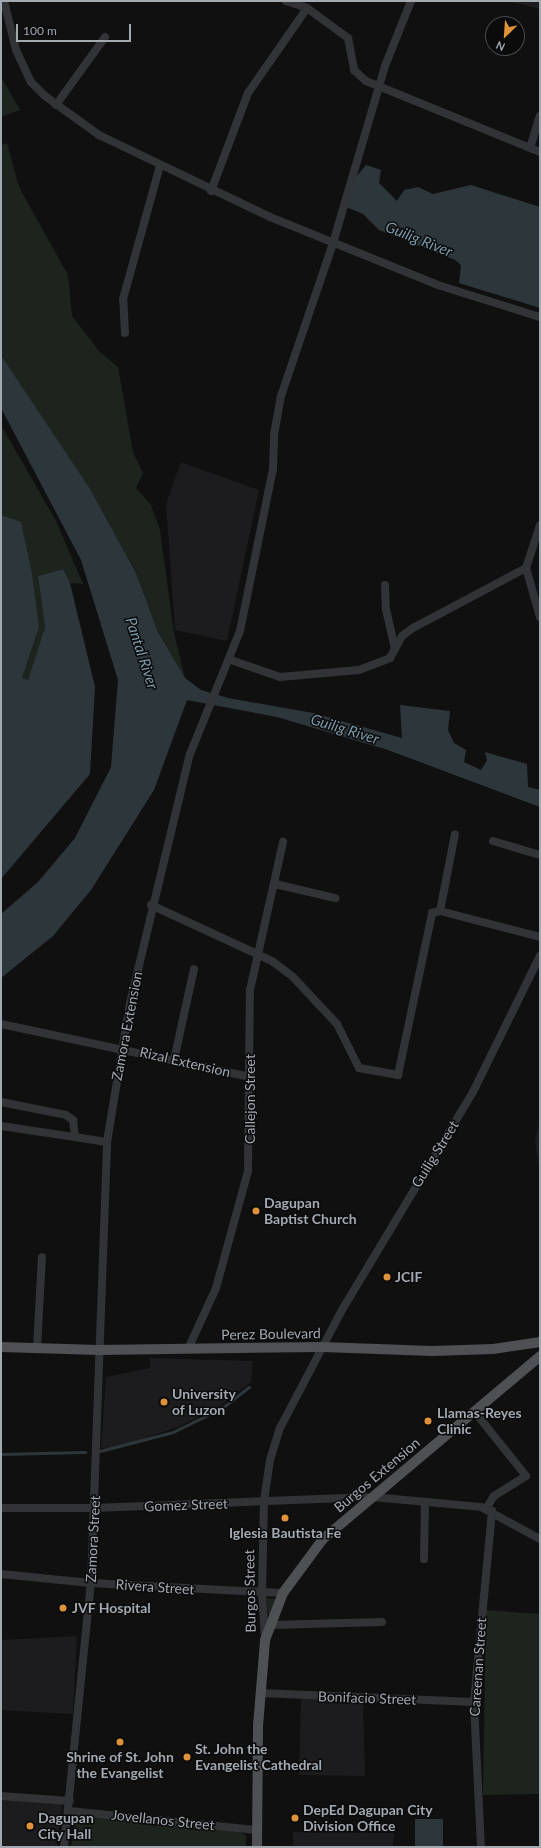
<!DOCTYPE html>
<html>
<head>
<meta charset="utf-8">
<style>
	body { margin:0 }
	#map { position:relative; width:541px; height:1848px; overflow:hidden; background:#101011; font-family:Lato,sans-serif }
	div>[style] { position:absolute }
	.built>* { inset:0; background:#1c1c1e }
	.green>* { inset:0; background:#1d231d }
	.water>* { inset:0; background:#2d363a }
	.stream>* { height:2.5px; margin:-1.25px; padding:0 1.25px; transform-origin:1.25px; border-radius:1.25px; background:#2d363a }
	.minor>* { height:8px; margin:-4px; padding:0 4px; transform-origin:4px; border-radius:4px; background:#313336 }
	.major>* { height:10px; margin:-5px; padding:0 5px; transform-origin:5px; border-radius:5px; background:#4e5054 }
	.dots>* { width:11px; height:11px; translate:-50% -50%; box-sizing:border-box; border:2px solid #0b0b0c; border-radius:50% }
	span { translate:-50% -50%; white-space:nowrap; text-align:center; line-height:1.15; -webkit-text-stroke:3px #0b0b0c; paint-order:stroke }
	.street-label { font-size:14px; color:#a2a9b1 }
	.poi-label { font-size:14px; color:#a2a9b1; font-weight:700 }
	.left { translate:0 -50%; text-align:left }
	.water-label { font-size:15px; color:#7c9aa9; font-style:italic }
	.frame { position:absolute; inset:0; border:2px solid #a2a9b1; pointer-events:none }
	.north { position:absolute; left:485px; top:16px; width:40px; height:40px; box-sizing:border-box; background:#0b0b0c; border:1px solid #474a4e; border-radius:50%; rotate:205deg; font-size:11px; font-weight:700; line-height:16px; text-align:center; color:#a2a9b1 }
	.north::after { content:''; display:block; margin:auto; width:14px; height:18px; background:#de933a; clip-path:polygon(50% 0,100% 100%,50% 72%,0 100%) }
	.scale { position:absolute; left:16px; top:24px; width:115px; height:18px; box-sizing:border-box; border:2px solid #a2a9b1; border-top:0; padding-left:5px; font-size:12px; line-height:14px; white-space:nowrap; color:#a2a9b1; -webkit-text-stroke:3px #0b0b0c; paint-order:stroke }
</style>
</head>
<body>
<div id="map">
	<div class="built">
		<div style="clip-path:polygon(506px 1px,540px 1px,540px 9px,524px 5px)"></div>
		<div style="clip-path:polygon(181px 462px,259px 490px,227px 641px,175px 630px,166px 504px)"></div>
		<div style="clip-path:polygon(540px 1120px,540px 1173px,535px 1141px)"></div>
		<div style="clip-path:polygon(150px 1358px,253px 1361px,251px 1382px,220px 1406px,178px 1427px,115px 1448px,101px 1448px,106px 1377px,150px 1368px)"></div>
		<div style="clip-path:polygon(77px 1636px,73px 1714px,1px 1710px,1px 1640px)"></div>
		<div style="clip-path:polygon(301px 1695px,363px 1698px,365px 1776px,299px 1775px)"></div>
		<div style="clip-path:polygon(1px 1799px,62px 1804px,57px 1847px,1px 1847px)"></div>
		<div style="clip-path:polygon(293px 1832px,394px 1833px,393px 1847px,293px 1847px)"></div>
	</div>
	<div class="green">
		<div style="clip-path:polygon(3px 80px,20px 110px,1px 117px,1px 81px)"></div>
		<div style="clip-path:polygon(7px 143px,19px 187px,68px 275px,72px 316px,100px 352px,118px 367px,133px 452px,143px 473px,136px 488px,151px 505px,160px 530px,174px 633px,185px 678px,158px 632px,136px 573px,89px 487px,1px 355px,1px 145px)"></div>
		<div style="clip-path:polygon(1px 425px,56px 521px,83px 584px,70px 583px,62px 569px,38px 576px,45px 627px,28px 681px,22px 678px,39px 627px,21px 523px,1px 515px)"></div>
		<div style="clip-path:polygon(267px 1598px,276px 1599px,269px 1617px,267px 1607px)"></div>
		<div style="clip-path:polygon(486px 1610px,540px 1614px,540px 1794px,483px 1795px)"></div>
		<div style="clip-path:polygon(81px 1815px,238px 1830px,246px 1836px,246px 1847px,71px 1847px,75px 1816px)"></div>
	</div>
	<div class="water">
		<div style="clip-path:polygon(366px 165px,381px 170px,379px 183px,397px 201px,404px 190px,418px 187px,433px 194px,471px 185px,540px 207px,540px 308px,459px 283px,461px 265px,455px 260px,379px 230px,363px 214px,346px 207px,355px 178px)"></div>
		<div style="clip-path:polygon(1px 355px,89px 487px,136px 573px,158px 632px,185px 678px,201px 690px,228px 698px,313px 713px,402px 738px,400px 705px,450px 711px,448px 730px,454px 743px,466px 750px,464px 762px,481px 770px,487px 760px,485px 752px,527px 764px,528px 787px,540px 790px,540px 807px,388px 750px,277px 717px,187px 700px,154px 790px,91px 890px,53px 936px,1px 978px,1px 914px,38px 882px,75px 838px,111px 767px,118px 680px,81px 560px,1px 408px)"></div>
		<div style="clip-path:polygon(1px 515px,21px 522px,32px 574px,39px 627px,22px 678px,28px 680px,45px 627px,38px 576px,63px 569px,70px 583px,95px 687px,90px 774px,1px 879px)"></div>
		<div style="clip-path:polygon(415px 1819px,443px 1819px,443px 1847px,415px 1847px)"></div>
	</div>
	<div class="stream">
		<div style="left:100px;top:1451px;width:75px;rotate:-14.6deg"></div>
		<div style="left:173px;top:1432px;width:55px;rotate:-26.1deg"></div>
		<div style="left:222px;top:1408px;width:34px;rotate:-38deg"></div>
		<div style="left:1px;top:1454px;width:84px;rotate:-1.4deg"></div>
	</div>
	<div class="minor">
		<div style="left:4px;top:1px;width:50px;rotate:76.2deg"></div>
		<div style="left:16px;top:50px;width:35px;rotate:65deg"></div>
		<div style="left:31px;top:82px;width:20px;rotate:45deg"></div>
		<div style="left:45px;top:96px;width:67px;rotate:35.8deg"></div>
		<div style="left:99px;top:135px;width:190px;rotate:25.6deg"></div>
		<div style="left:270px;top:217px;width:184px;rotate:22deg"></div>
		<div style="left:441px;top:286px;width:104px;rotate:17.4deg"></div>
		<div style="left:286px;top:1px;width:22px;rotate:18deg"></div>
		<div style="left:307px;top:8px;width:51px;rotate:36.2deg"></div>
		<div style="left:348px;top:38px;width:33px;rotate:79deg"></div>
		<div style="left:354px;top:70px;width:16px;rotate:43deg"></div>
		<div style="left:366px;top:81px;width:188px;rotate:22.2deg"></div>
		<div style="left:56px;top:105px;width:84px;rotate:-54.2deg"></div>
		<div style="left:530px;top:148px;width:34px;rotate:-73deg"></div>
		<div style="left:211px;top:191px;width:105px;rotate:-69.3deg"></div>
		<div style="left:248px;top:93px;width:103px;rotate:-55.2deg"></div>
		<div style="left:125px;top:333px;width:34px;rotate:-93deg"></div>
		<div style="left:123px;top:299px;width:138px;rotate:-74.5deg"></div>
		<div style="left:540px;top:525px;width:45px;rotate:108deg"></div>
		<div style="left:526px;top:568px;width:51px;rotate:74.1deg"></div>
		<div style="left:385px;top:585px;width:24px;rotate:88deg"></div>
		<div style="left:386px;top:609px;width:41px;rotate:77.3deg"></div>
		<div style="left:231px;top:660px;width:52px;rotate:19.1deg"></div>
		<div style="left:280px;top:677px;width:79px;rotate:-5.1deg"></div>
		<div style="left:359px;top:670px;width:33px;rotate:-21deg"></div>
		<div style="left:390px;top:658px;width:25px;rotate:-61deg"></div>
		<div style="left:402px;top:636px;width:14px;rotate:-36deg"></div>
		<div style="left:413px;top:628px;width:128px;rotate:-28deg"></div>
		<div style="left:493px;top:841px;width:49px;rotate:16.6deg"></div>
		<div style="left:275px;top:884px;width:62px;rotate:13.1deg"></div>
		<div style="left:151px;top:905px;width:133px;rotate:24.8deg"></div>
		<div style="left:272px;top:961px;width:26px;rotate:37deg"></div>
		<div style="left:293px;top:977px;width:64px;rotate:46.9deg"></div>
		<div style="left:337px;top:1024px;width:49px;rotate:63.4deg"></div>
		<div style="left:359px;top:1068px;width:40px;rotate:10deg"></div>
		<div style="left:398px;top:1075px;width:166px;rotate:-78.1deg"></div>
		<div style="left:432px;top:913px;width:8px;rotate:-14deg"></div>
		<div style="left:440px;top:911px;width:103px;rotate:14.6deg"></div>
		<div style="left:440px;top:911px;width:78px;rotate:-79deg"></div>
		<div style="left:1px;top:1024px;width:256px;rotate:12deg"></div>
		<div style="left:174px;top:1060px;width:93px;rotate:-77.6deg"></div>
		<div style="left:1px;top:1102px;width:66px;rotate:11.3deg"></div>
		<div style="left:66px;top:1115px;width:9px;rotate:36deg"></div>
		<div style="left:73px;top:1120px;width:17px;rotate:83deg"></div>
		<div style="left:75px;top:1137px;width:32px;rotate:9deg"></div>
		<div style="left:1px;top:1126px;width:75px;rotate:8.5deg"></div>
		<div style="left:37px;top:1348px;width:91px;rotate:-86.9deg"></div>
		<div style="left:188px;top:1349px;width:67px;rotate:-65.3deg"></div>
		<div style="left:216px;top:1288px;width:121px;rotate:-74.7deg"></div>
		<div style="left:248px;top:1171px;width:181px;rotate:-89.4deg"></div>
		<div style="left:250px;top:990px;width:152px;rotate:-77.4deg"></div>
		<div style="left:474px;top:1411px;width:83px;rotate:51.3deg"></div>
		<div style="left:526px;top:1476px;width:38px;rotate:148deg"></div>
		<div style="left:494px;top:1496px;width:15px;rotate:122deg"></div>
		<div style="left:1px;top:1508px;width:94px"></div>
		<div style="left:95px;top:1508px;width:277px;rotate:-2.3deg"></div>
		<div style="left:372px;top:1497px;width:109px;rotate:5.2deg"></div>
		<div style="left:481px;top:1507px;width:67px;rotate:28.5deg"></div>
		<div style="left:424px;top:1559px;width:57px;rotate:-89deg"></div>
		<div style="left:1px;top:1574px;width:90px;rotate:5.7deg"></div>
		<div style="left:91px;top:1583px;width:192px;rotate:3deg"></div>
		<div style="left:271px;top:1625px;width:111px;rotate:-1.5deg"></div>
		<div style="left:265px;top:1638px;width:44px;rotate:-93.9deg"></div>
		<div style="left:262px;top:1594px;width:93px;rotate:-88.8deg"></div>
		<div style="left:264px;top:1501px;width:41px;rotate:-81.7deg"></div>
		<div style="left:270px;top:1460px;width:34px;rotate:-73deg"></div>
		<div style="left:280px;top:1428px;width:133px;rotate:-62.3deg"></div>
		<div style="left:342px;top:1310px;width:254px;rotate:-59deg"></div>
		<div style="left:473px;top:1092px;width:152px;rotate:-63.8deg"></div>
		<div style="left:260px;top:1693px;width:214px;rotate:2.4deg"></div>
		<div style="left:1px;top:1796px;width:69px;rotate:4.1deg"></div>
		<div style="left:69px;top:1811px;width:189px;rotate:5.8deg"></div>
		<div style="left:64px;top:1847px;width:265px;rotate:-84.2deg"></div>
		<div style="left:91px;top:1583px;width:441px;rotate:-87.9deg"></div>
		<div style="left:107px;top:1142px;width:141px;rotate:-80.6deg"></div>
		<div style="left:130px;top:1003px;width:256px;rotate:-76.5deg"></div>
		<div style="left:190px;top:754px;width:133px;rotate:-67.9deg"></div>
		<div style="left:240px;top:631px;width:165px;rotate:-78.5deg"></div>
		<div style="left:273px;top:469px;width:34px;rotate:-88deg"></div>
		<div style="left:274px;top:435px;width:40px;rotate:-80deg"></div>
		<div style="left:281px;top:396px;width:162px;rotate:-71.2deg"></div>
		<div style="left:333px;top:243px;width:184px;rotate:-73.6deg"></div>
		<div style="left:385px;top:66px;width:70px;rotate:-68.2deg"></div>
		<div style="left:481px;top:1847px;width:145px;rotate:-92.8deg"></div>
		<div style="left:474px;top:1702px;width:192px;rotate:-84.6deg"></div>
	</div>
	<div class="major">
		<div style="left:1px;top:1347px;width:98px;rotate:1.8deg"></div>
		<div style="left:99px;top:1350px;width:223px;rotate:-0.8deg"></div>
		<div style="left:322px;top:1347px;width:110px;rotate:2.1deg"></div>
		<div style="left:432px;top:1351px;width:61px;rotate:-1.9deg"></div>
		<div style="left:493px;top:1349px;width:48px;rotate:-8.5deg"></div>
		<div style="left:257px;top:1847px;width:121px;rotate:-89.5deg"></div>
		<div style="left:258px;top:1726px;width:86px;rotate:-85.3deg"></div>
		<div style="left:265px;top:1640px;width:50px;rotate:-69deg"></div>
		<div style="left:283px;top:1593px;width:67px;rotate:-53.5deg"></div>
		<div style="left:323px;top:1539px;width:284px;rotate:-40.1deg"></div>
	</div>
	<div class="dots">
		<div style="left:256px;top:1211px;background:#de933a"></div>
		<div style="left:387px;top:1277px;background:#de933a"></div>
		<div style="left:164px;top:1402px;background:#de933a"></div>
		<div style="left:428px;top:1421px;background:#de933a"></div>
		<div style="left:285px;top:1518px;background:#de933a"></div>
		<div style="left:63px;top:1608px;background:#de933a"></div>
		<div style="left:120px;top:1742px;background:#de933a"></div>
		<div style="left:187px;top:1757px;background:#de933a"></div>
		<div style="left:295px;top:1818px;background:#de933a"></div>
		<div style="left:30px;top:1826px;background:#de933a"></div>
	</div>
	<div class="street-label">
		<span style="left:127px;top:1026px;rotate:-79deg">Zamora Extension</span>
		<span style="left:185px;top:1062px;rotate:13deg">Rizal Extension</span>
		<span style="left:250px;top:1099px;rotate:-90deg">Callejon Street</span>
		<span style="left:435px;top:1154px;rotate:-58deg">Guilig Street</span>
		<span style="left:271px;top:1334px;rotate:-1deg">Perez Boulevard</span>
		<span style="left:377px;top:1475px;rotate:-40deg">Burgos Extension</span>
		<span style="left:186px;top:1505px;rotate:-2deg">Gomez Street</span>
		<span style="left:93px;top:1539px;rotate:-87deg">Zamora Street</span>
		<span style="left:155px;top:1587px;rotate:4deg">Rivera Street</span>
		<span style="left:250px;top:1591px;rotate:-91deg">Burgos Street</span>
		<span style="left:478px;top:1667px;rotate:-86deg">Careenan Street</span>
		<span style="left:367px;top:1698px;rotate:2deg">Bonifacio Street</span>
		<span style="left:163px;top:1820px;rotate:6deg">Jovellanos Street</span>
	</div>
	<div class="poi-label">
		<span class="left" style="left:264px;top:1211px">Dagupan<br>Baptist Church</span>
		<span class="left" style="left:395px;top:1277px">JCIF</span>
		<span class="left" style="left:172px;top:1402px">University<br>of Luzon</span>
		<span class="left" style="left:437px;top:1421px">Llamas-Reyes<br>Clinic</span>
		<span style="left:285px;top:1533px">Iglesia Bautista Fe</span>
		<span class="left" style="left:72px;top:1608px">JVF Hospital</span>
		<span class="left" style="left:195px;top:1757px">St. John the<br>Evangelist Cathedral</span>
		<span style="left:120px;top:1765px">Shrine of St. John<br>the Evangelist</span>
		<span class="left" style="left:303px;top:1818px">DepEd Dagupan City<br>Division Office</span>
		<span class="left" style="left:38px;top:1826px">Dagupan<br>City Hall</span>
	</div>
	<div class="water-label">
		<span style="left:419px;top:239px;rotate:22deg">Guilig River</span>
		<span style="left:142px;top:653px;rotate:72deg">Pantal River</span>
		<span style="left:345px;top:729px;rotate:17deg">Guilig River</span>
	</div>
	<div class="frame"></div>
	<div class="north">N</div>
	<div class="scale">100 m</div>
</div>
</body>
</html>
